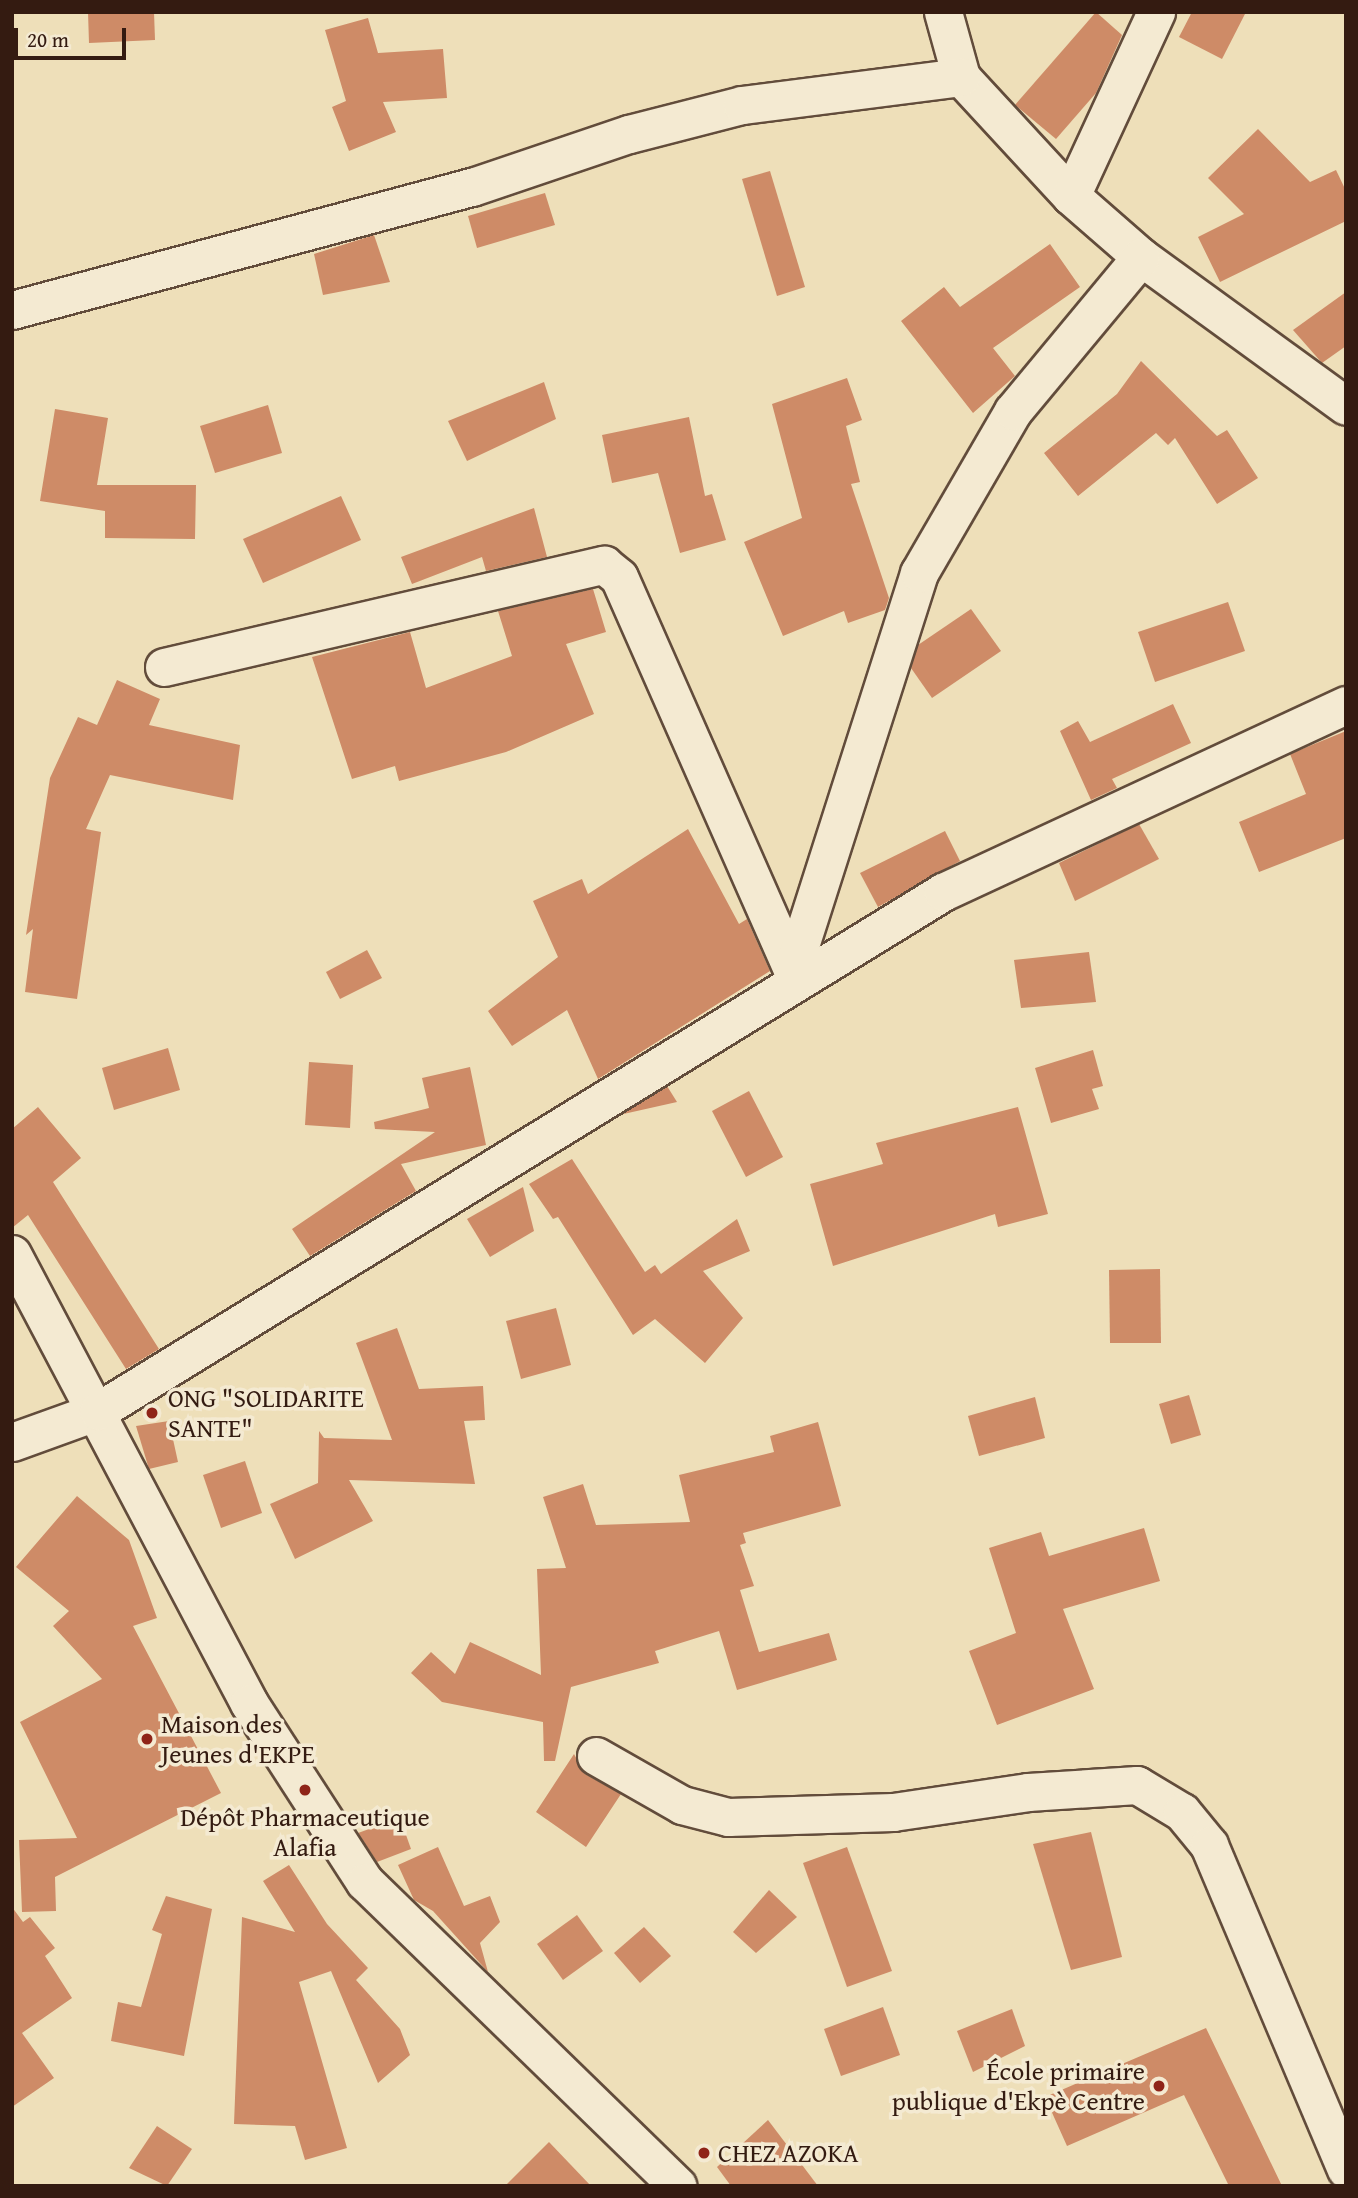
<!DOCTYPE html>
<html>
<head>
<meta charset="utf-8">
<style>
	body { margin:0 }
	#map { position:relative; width:1358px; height:2198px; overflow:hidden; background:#eedfb9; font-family:"Gentium Book Plus",serif }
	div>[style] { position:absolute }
	.building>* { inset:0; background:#ce8b67 }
	.roads { filter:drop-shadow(2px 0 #624c3b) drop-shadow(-2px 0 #624c3b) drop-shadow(0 2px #624c3b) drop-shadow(0 -2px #624c3b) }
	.minor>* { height:37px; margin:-18.5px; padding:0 18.5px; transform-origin:18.5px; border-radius:18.5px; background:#f4ead2 }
	.dots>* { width:19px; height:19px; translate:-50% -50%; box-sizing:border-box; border:4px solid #f4ead2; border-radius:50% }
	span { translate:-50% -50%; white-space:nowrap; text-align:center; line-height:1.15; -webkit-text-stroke:7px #f4ead2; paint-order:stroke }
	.poi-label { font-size:26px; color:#341b11 }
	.left { translate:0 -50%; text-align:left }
	.right { translate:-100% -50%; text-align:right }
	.frame { position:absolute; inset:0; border:14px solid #341b11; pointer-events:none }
	.scale { position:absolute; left:14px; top:28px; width:112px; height:32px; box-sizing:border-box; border:4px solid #341b11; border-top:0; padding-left:9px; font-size:21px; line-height:24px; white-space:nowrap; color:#341b11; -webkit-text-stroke:5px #f4ead2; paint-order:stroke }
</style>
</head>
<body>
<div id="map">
	<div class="building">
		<div style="clip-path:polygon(88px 12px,154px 12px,155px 40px,89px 43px)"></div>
		<div style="clip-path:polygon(1096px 12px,1122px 35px,1096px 93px,1056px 139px,1015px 105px)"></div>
		<div style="clip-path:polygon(1192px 12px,1246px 12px,1222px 59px,1179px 37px)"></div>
		<div style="clip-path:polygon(368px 18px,378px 53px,443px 49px,447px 98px,383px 102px,396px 132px,349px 151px,332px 107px,346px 101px,325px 30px)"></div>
		<div style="clip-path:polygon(1258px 129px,1310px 182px,1336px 170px,1346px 191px,1346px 221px,1220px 282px,1198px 237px,1244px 214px,1208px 178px)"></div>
		<div style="clip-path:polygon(770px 171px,805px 287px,777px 296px,742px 179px)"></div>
		<div style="clip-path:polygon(545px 193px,555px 225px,477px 248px,468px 216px)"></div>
		<div style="clip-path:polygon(374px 235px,390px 282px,323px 295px,314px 254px)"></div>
		<div style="clip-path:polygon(1050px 244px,1080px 287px,993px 348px,1015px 376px,973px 413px,901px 321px,944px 287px,960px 307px)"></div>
		<div style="clip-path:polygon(1346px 292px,1346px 346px,1322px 363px,1293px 330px)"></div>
		<div style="clip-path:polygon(1141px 361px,1217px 436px,1227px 430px,1258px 478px,1217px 504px,1175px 438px,1168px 445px,1156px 433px,1078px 496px,1044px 453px,1117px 394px)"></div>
		<div style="clip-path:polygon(847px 378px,862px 420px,846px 426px,860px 482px,851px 484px,889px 598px,885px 610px,848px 623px,844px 611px,783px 636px,744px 542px,802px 518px,772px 404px)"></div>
		<div style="clip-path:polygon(544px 382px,556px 419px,467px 461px,448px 421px)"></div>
		<div style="clip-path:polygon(268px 405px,282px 453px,215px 473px,200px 426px)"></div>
		<div style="clip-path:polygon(55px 409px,108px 418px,97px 485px,196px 485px,195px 539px,105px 538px,105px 511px,40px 501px)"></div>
		<div style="clip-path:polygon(689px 417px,705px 496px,712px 494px,726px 540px,680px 553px,658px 473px,612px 483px,602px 435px)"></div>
		<div style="clip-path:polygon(341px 496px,361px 540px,263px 583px,243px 539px)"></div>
		<div style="clip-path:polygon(534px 508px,547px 557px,486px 571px,482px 557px,412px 584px,401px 557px)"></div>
		<div style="clip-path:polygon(593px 589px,606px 632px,566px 644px,594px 714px,506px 752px,399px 781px,395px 766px,352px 779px,312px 657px,410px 632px,426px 688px,512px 656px,498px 611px)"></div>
		<div style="clip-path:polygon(1228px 602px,1245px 651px,1155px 682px,1138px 632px)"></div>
		<div style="clip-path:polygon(971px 609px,1001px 651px,932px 698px,911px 668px,918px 645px)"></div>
		<div style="clip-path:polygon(117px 680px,160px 699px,149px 725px,240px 745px,233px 800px,110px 775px,86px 829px,101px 832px,77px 999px,25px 992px,33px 929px,26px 935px,50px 778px,78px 717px,97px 725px)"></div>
		<div style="clip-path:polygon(1173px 704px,1191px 743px,1112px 779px,1117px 788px,1091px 800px,1060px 731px,1078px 721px,1090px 742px)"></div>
		<div style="clip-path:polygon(1346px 731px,1346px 838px,1259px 872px,1239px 822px,1306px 794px,1290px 754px)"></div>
		<div style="clip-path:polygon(1139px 824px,1159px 859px,1075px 901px,1059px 863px)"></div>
		<div style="clip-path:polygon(688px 829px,739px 924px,747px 919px,770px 971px,598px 1079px,567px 1010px,512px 1046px,488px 1011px,558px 957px,533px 901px,582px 879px,588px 894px)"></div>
		<div style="clip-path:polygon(945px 831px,960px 861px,878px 907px,860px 873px)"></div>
		<div style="clip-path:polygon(367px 950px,382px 978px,340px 999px,326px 972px)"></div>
		<div style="clip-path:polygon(1089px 952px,1096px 1002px,1021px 1008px,1014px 960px)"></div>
		<div style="clip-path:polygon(168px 1048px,180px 1090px,114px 1110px,102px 1068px)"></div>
		<div style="clip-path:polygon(1093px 1050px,1103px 1086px,1092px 1089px,1099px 1109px,1051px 1123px,1035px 1068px)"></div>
		<div style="clip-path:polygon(309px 1062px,353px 1065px,350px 1128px,305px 1125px)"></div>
		<div style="clip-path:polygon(470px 1067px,486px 1145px,401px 1164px,416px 1191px,310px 1256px,292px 1229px,435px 1132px,375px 1129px,374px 1122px,429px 1108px,422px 1078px)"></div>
		<div style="clip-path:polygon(667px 1086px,677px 1102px,619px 1115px)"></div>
		<div style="clip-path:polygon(749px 1091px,783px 1157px,746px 1177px,712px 1111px)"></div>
		<div style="clip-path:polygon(38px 1107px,81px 1158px,53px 1182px,159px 1349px,126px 1369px,28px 1215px,12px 1228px,12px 1129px)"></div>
		<div style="clip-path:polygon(1018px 1107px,1048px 1214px,998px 1227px,995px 1214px,833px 1266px,810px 1184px,883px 1164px,876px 1143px)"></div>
		<div style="clip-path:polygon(572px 1159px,645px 1272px,655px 1265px,661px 1274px,737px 1219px,750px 1251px,703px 1271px,743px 1318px,705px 1363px,655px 1319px,633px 1335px,558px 1217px,553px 1219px,529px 1184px)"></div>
		<div style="clip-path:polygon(523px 1187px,534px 1231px,490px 1257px,467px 1219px)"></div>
		<div style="clip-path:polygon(1160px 1269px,1161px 1343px,1110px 1343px,1109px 1270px)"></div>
		<div style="clip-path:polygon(556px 1308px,571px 1365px,521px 1379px,506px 1321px)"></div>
		<div style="clip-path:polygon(397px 1328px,419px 1389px,483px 1386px,485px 1420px,464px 1421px,475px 1484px,349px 1480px,373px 1521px,295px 1559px,270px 1504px,318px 1483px,319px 1431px,324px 1438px,392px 1440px,356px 1343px)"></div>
		<div style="clip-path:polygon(1189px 1395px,1201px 1435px,1171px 1444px,1159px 1404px)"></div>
		<div style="clip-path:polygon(1035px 1397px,1045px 1438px,979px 1456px,968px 1416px)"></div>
		<div style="clip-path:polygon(169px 1421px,178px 1462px,149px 1469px,136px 1426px)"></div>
		<div style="clip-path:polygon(818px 1422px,841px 1506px,743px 1533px,746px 1543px,740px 1545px,754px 1586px,740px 1590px,759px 1652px,829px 1633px,837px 1660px,737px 1690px,719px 1631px,655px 1651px,659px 1663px,571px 1687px,555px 1761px,544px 1761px,543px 1722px,442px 1702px,411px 1673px,431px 1652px,455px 1674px,470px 1642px,541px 1675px,537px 1569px,566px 1568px,543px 1497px,583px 1484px,596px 1525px,690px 1522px,679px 1475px,774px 1452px,770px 1436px)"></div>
		<div style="clip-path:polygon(245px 1461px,262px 1513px,221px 1528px,203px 1475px)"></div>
		<div style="clip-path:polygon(77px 1496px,129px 1540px,157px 1618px,133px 1626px,221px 1793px,55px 1877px,56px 1911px,22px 1912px,19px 1840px,77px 1838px,20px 1722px,102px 1679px,53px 1626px,69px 1611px,16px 1567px)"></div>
		<div style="clip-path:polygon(1144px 1528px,1160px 1581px,1063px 1609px,1094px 1689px,997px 1725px,969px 1651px,1016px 1633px,989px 1548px,1041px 1532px,1049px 1556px)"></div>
		<div style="clip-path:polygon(574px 1754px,585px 1774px,621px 1794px,586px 1847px,536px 1812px)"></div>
		<div style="clip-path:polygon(400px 1818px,411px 1849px,377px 1862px,358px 1833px)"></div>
		<div style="clip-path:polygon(1091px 1832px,1122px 1957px,1071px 1970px,1033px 1844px)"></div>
		<div style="clip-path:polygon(438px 1847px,464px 1906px,490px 1896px,500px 1922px,480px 1943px,488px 1972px,433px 1911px,414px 1900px,398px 1865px)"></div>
		<div style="clip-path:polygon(847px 1847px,892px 1971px,847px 1987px,803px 1863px)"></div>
		<div style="clip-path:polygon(289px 1865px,327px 1924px,368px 1968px,356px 1980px,400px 2029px,410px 2055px,378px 2083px,331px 1971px,299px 1982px,347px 2148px,305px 2160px,295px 2126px,234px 2124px,242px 1917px,295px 1932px,263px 1881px)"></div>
		<div style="clip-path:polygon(769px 1890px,797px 1917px,756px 1953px,733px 1932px)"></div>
		<div style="clip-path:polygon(166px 1896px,212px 1909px,184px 2056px,111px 2041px,118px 2002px,141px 2007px,162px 1934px,152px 1930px)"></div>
		<div style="clip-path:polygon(12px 1907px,23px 1922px,30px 1917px,55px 1948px,45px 1956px,72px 1998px,22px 2033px,54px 2078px,12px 2107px)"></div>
		<div style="clip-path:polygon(577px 1915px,603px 1951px,563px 1980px,537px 1944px)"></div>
		<div style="clip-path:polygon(644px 1927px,671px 1956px,640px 1983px,614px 1953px)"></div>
		<div style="clip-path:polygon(883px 2007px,900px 2055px,841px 2076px,824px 2029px)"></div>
		<div style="clip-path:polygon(1012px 2009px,1025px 2046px,973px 2072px,957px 2031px)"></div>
		<div style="clip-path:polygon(1206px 2028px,1282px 2186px,1229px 2186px,1184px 2095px,1067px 2146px,1045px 2097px)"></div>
		<div style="clip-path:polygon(768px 2120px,818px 2186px,731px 2186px,717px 2167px)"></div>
		<div style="clip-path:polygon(157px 2126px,192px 2149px,167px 2186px,129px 2168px)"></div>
		<div style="clip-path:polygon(549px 2142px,591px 2186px,505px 2186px)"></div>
	</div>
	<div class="roads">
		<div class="minor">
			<div style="left:943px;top:12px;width:67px;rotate:74.5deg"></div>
			<div style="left:961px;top:77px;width:162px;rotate:47.3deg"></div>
			<div style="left:1071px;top:196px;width:93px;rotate:41.1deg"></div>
			<div style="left:1141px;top:257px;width:253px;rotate:36deg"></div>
			<div style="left:1071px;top:196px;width:203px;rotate:-65.2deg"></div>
			<div style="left:12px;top:310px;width:476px;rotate:-15deg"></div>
			<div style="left:472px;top:187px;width:166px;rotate:-18.7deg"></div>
			<div style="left:629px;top:134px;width:117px;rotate:-14.4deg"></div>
			<div style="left:742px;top:105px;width:221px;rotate:-7.3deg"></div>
			<div style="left:164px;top:667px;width:452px;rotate:-13.1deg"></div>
			<div style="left:604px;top:565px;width:19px;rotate:39deg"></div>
			<div style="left:619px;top:577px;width:441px;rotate:66.2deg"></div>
			<div style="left:792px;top:971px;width:418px;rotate:-72.3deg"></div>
			<div style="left:919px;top:573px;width:187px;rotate:-59.9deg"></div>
			<div style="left:1013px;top:411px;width:200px;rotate:-50.3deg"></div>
			<div style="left:12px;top:1254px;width:508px;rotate:62.17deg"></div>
			<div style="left:249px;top:1703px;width:213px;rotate:57.1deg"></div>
			<div style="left:365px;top:1882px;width:436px;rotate:44.2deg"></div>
			<div style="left:12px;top:1442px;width:91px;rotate:-19.8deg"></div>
			<div style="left:98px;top:1411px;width:992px;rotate:-31.56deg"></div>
			<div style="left:943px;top:892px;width:444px;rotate:-24.9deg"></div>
			<div style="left:596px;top:1756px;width:99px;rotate:29.7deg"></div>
			<div style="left:682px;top:1805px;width:48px;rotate:14.6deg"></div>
			<div style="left:728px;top:1817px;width:165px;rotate:-1.7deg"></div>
			<div style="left:893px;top:1812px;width:136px;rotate:-8.4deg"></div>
			<div style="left:1028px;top:1792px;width:109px;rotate:-3.7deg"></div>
			<div style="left:1137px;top:1785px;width:52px;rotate:31deg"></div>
			<div style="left:1182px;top:1812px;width:43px;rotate:50.7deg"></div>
			<div style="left:1209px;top:1845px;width:352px;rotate:67.1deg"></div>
		</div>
	</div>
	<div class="dots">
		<div style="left:152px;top:1413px;background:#8f2418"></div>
		<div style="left:147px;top:1739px;background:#8f2418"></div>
		<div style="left:305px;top:1790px;background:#8f2418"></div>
		<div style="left:1159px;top:2086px;background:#8f2418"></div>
		<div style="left:704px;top:2153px;background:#8f2418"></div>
	</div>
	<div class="poi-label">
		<span class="left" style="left:168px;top:1413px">ONG "SOLIDARITE<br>SANTE"</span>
		<span class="left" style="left:161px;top:1739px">Maison des<br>Jeunes d'EKPE</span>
		<span style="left:305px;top:1832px">Dépôt Pharmaceutique<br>Alafia</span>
		<span class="right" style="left:1145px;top:2086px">École primaire<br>publique d'Ekpè Centre</span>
		<span class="left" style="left:718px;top:2153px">CHEZ AZOKA</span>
	</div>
	<div class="frame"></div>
	<div class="scale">20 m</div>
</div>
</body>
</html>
